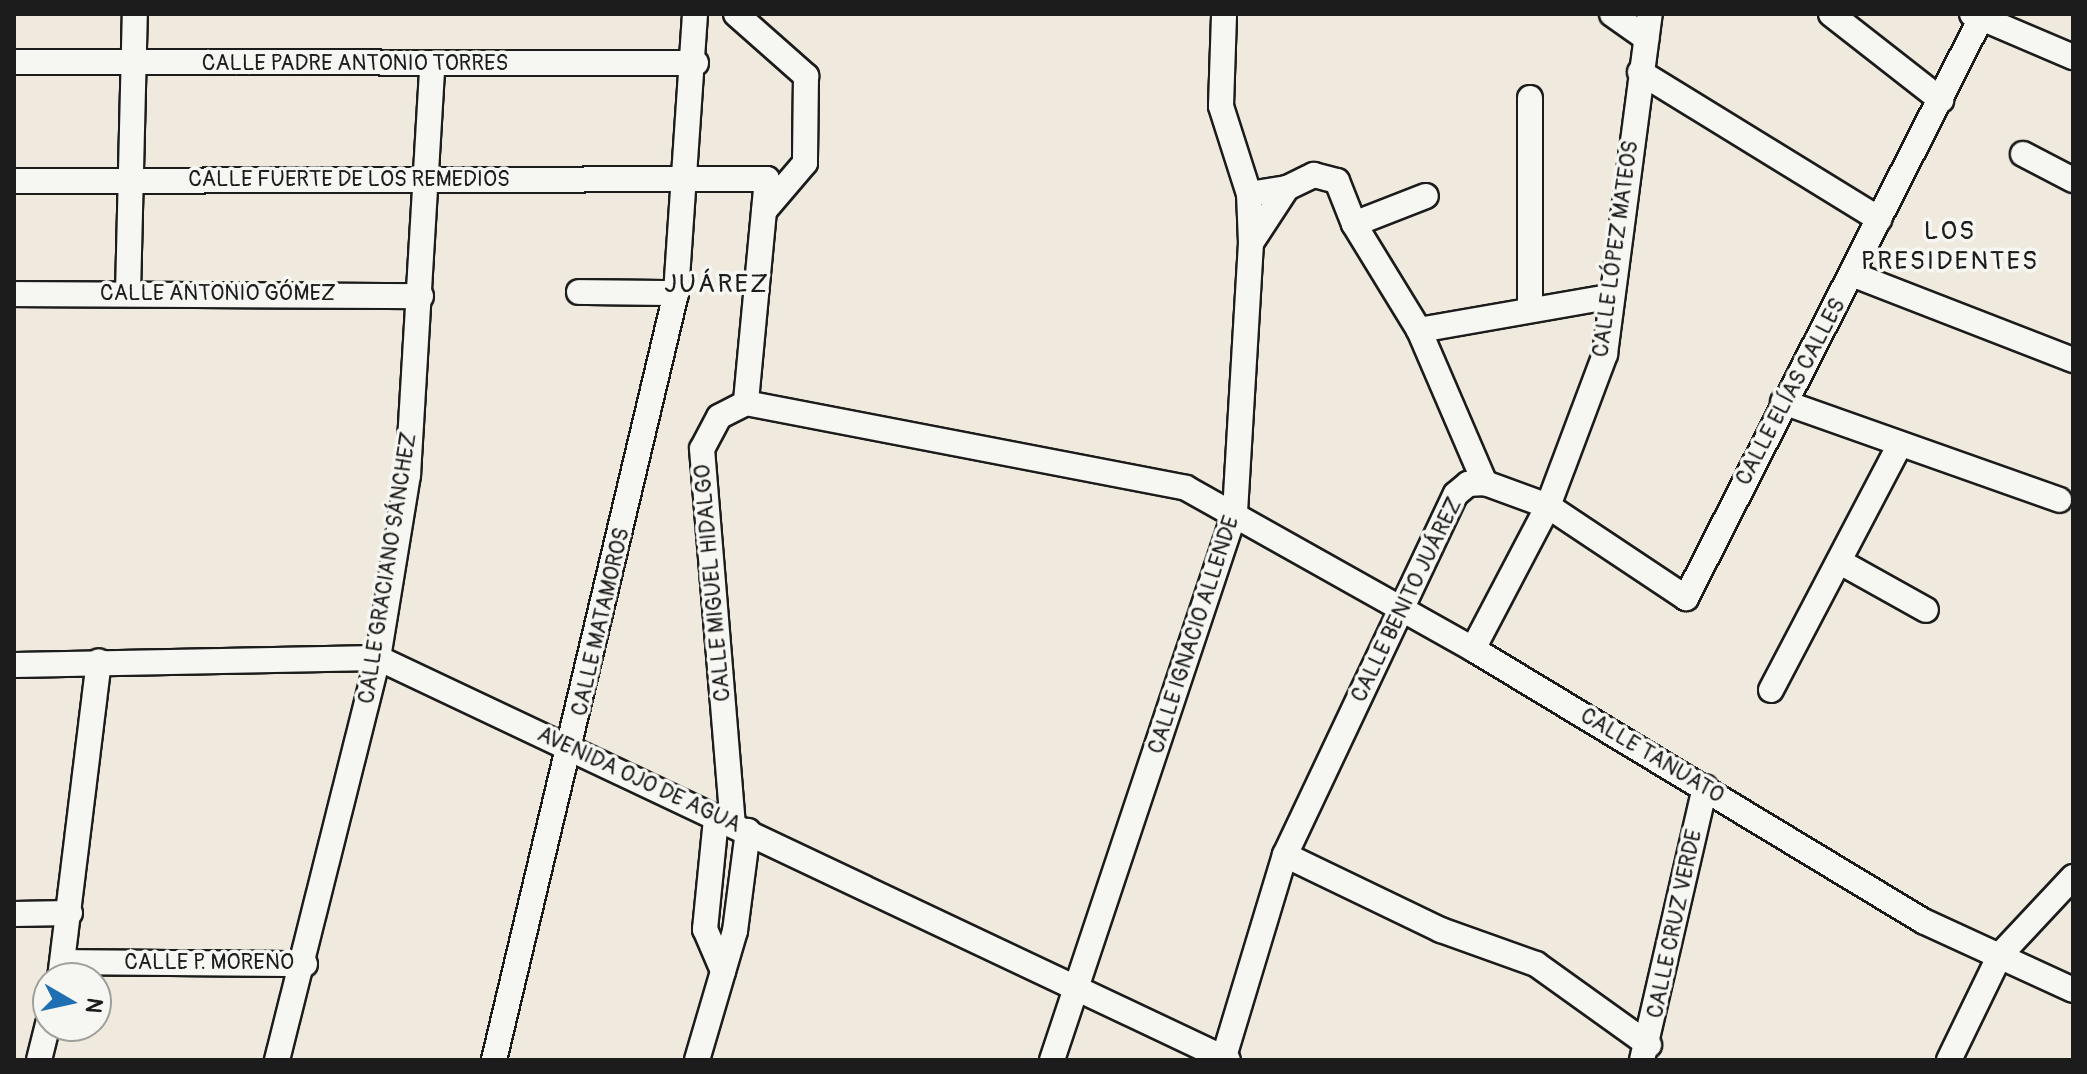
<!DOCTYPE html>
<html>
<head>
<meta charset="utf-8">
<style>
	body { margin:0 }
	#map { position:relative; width:2087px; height:1074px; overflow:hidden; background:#efeadd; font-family:Pangolin,sans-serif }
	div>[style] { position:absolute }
	.roads { filter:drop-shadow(2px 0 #1c1c1c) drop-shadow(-2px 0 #1c1c1c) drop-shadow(0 2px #1c1c1c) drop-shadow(0 -2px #1c1c1c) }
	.minor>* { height:24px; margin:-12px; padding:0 12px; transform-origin:12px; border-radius:12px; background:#f6f6f2 }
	span { translate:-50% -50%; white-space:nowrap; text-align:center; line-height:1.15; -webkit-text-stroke:7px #f6f6f2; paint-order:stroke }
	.street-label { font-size:22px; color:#1c1c1c }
	.quarter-label { font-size:26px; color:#1c1c1c; letter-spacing:2px }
	.frame { position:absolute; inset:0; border:16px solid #1c1c1c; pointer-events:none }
	.north { position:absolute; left:32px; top:962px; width:80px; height:80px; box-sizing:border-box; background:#f6f6f2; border:2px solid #9f9f9c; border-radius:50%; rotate:99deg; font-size:22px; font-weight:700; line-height:32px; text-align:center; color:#1c1c1c }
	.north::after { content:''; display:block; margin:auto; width:28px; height:36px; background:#1f6fb2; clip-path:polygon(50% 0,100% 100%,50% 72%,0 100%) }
</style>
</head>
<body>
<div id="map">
	<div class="roads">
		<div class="minor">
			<div style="left:736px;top:14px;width:94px;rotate:41.5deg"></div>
			<div style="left:806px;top:76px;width:87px;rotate:90.7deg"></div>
			<div style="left:805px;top:163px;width:63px;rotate:130.5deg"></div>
			<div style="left:1612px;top:14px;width:42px;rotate:35.2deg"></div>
			<div style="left:1831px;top:14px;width:140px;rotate:38deg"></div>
			<div style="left:1972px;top:14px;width:110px;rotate:23.1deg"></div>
			<div style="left:14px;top:62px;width:682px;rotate:0.08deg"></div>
			<div style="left:1640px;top:72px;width:281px;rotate:31.6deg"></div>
			<div style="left:1530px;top:98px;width:209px;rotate:90deg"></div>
			<div style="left:2023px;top:154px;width:56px;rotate:27.5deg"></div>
			<div style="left:14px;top:181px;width:753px;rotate:-0.15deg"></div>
			<div style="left:767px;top:179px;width:225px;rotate:95.4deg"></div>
			<div style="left:746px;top:403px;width:30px;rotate:153deg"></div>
			<div style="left:719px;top:417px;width:36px;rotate:118deg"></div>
			<div style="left:702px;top:449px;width:377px;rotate:85.3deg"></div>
			<div style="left:1249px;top:194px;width:38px;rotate:-9deg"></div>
			<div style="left:1287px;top:188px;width:30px;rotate:-26deg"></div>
			<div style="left:1314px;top:175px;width:24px;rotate:15deg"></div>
			<div style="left:1337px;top:181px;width:46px;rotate:68.4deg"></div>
			<div style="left:1354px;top:224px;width:124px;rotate:58.5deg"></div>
			<div style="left:1419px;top:330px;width:167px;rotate:66.7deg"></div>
			<div style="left:1354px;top:224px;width:77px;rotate:-21.3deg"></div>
			<div style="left:1251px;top:243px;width:66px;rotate:-56.8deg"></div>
			<div style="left:1854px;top:275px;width:235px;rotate:21.2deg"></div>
			<div style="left:579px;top:292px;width:97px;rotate:0.6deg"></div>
			<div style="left:128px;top:293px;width:279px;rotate:-88.6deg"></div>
			<div style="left:14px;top:294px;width:407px;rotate:0.3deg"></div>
			<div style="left:1419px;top:330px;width:193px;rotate:-9.9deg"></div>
			<div style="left:1783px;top:402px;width:293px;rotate:19.5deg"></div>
			<div style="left:746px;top:403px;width:448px;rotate:10.9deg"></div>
			<div style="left:1186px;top:488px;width:329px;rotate:29.3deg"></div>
			<div style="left:1473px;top:649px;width:526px;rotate:31.15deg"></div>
			<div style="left:1923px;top:921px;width:165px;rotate:24.7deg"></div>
			<div style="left:1842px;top:563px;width:96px;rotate:29.2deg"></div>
			<div style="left:1473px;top:649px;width:161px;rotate:-62.3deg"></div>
			<div style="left:1548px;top:506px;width:162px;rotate:-69.4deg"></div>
			<div style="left:1605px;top:354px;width:343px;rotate:-82.5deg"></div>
			<div style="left:14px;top:665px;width:364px;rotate:-1.1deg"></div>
			<div style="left:378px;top:658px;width:940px;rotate:25.31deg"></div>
			<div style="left:1771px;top:690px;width:276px;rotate:-62.3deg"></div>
			<div style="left:716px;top:819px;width:111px;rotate:95.7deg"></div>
			<div style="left:705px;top:929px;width:46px;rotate:66.8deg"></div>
			<div style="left:1285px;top:855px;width:173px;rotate:25.7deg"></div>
			<div style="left:1441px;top:930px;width:101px;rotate:19.7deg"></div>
			<div style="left:1536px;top:964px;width:139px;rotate:35.6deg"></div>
			<div style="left:14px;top:914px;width:56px;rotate:-1deg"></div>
			<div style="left:64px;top:962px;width:241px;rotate:0.5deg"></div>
			<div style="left:60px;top:978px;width:319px;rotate:-83deg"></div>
			<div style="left:39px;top:1060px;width:37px;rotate:-76deg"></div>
			<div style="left:277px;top:1060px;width:414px;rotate:-75.9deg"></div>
			<div style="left:378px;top:658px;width:185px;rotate:-80.7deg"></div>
			<div style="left:408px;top:475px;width:410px;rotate:-86.6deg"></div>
			<div style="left:494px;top:1060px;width:788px;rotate:-76.65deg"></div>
			<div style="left:676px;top:293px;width:280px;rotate:-86.1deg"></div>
			<div style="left:697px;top:1060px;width:134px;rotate:-73.6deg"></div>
			<div style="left:735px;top:931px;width:101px;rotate:-82.6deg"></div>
			<div style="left:1052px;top:1060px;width:578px;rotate:-71.53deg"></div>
			<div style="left:1235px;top:512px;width:269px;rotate:-86.6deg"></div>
			<div style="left:1251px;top:243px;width:49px;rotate:-92.3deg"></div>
			<div style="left:1249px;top:194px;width:92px;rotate:-107.7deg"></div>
			<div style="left:1221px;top:106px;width:92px;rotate:-88.1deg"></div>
			<div style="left:1223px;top:1060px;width:214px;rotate:-73.2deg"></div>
			<div style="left:1285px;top:855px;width:399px;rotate:-64.7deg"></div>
			<div style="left:1456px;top:494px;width:16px;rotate:-40deg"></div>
			<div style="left:1468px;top:484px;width:17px;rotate:-3deg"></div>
			<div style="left:1485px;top:483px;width:67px;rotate:20.1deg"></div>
			<div style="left:1548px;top:506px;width:166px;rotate:33.7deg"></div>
			<div style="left:1686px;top:598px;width:655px;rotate:-63.04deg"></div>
			<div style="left:1642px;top:1060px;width:280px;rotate:-77deg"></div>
			<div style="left:1949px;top:1060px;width:117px;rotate:-64.1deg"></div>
			<div style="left:2000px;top:955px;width:107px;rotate:-46.9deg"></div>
		</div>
	</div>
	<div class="street-label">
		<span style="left:355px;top:64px">CALLE PADRE ANTONIO TORRES</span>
		<span style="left:349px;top:180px">CALLE FUERTE DE LOS REMEDIOS</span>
		<span style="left:1616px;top:249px;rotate:-82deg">CALLE LÓPEZ MATEOS</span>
		<span style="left:218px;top:294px">CALLE ANTONIO GÓMEZ</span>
		<span style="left:1791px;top:392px;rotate:-62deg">CALLE ELÍAS CALLES</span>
		<span style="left:388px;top:568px;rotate:-81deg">CALLE GRACIANO SÁNCHEZ</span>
		<span style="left:713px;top:583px;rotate:-95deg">CALLE MIGUEL HIDALGO</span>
		<span style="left:1407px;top:600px;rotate:-64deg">CALLE BENITO JUÁREZ</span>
		<span style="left:601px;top:622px;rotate:-77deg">CALLE MATAMOROS</span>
		<span style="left:1194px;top:635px;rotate:-72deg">CALLE IGNACIO ALLENDE</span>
		<span style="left:1652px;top:756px;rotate:31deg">CALLE TANUATO</span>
		<span style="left:639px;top:780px;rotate:25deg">AVENIDA OJO DE AGUA</span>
		<span style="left:1675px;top:924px;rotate:-78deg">CALLE CRUZ VERDE</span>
		<span style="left:209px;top:963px">CALLE P. MORENO</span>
	</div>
	<div class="quarter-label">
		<span style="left:1950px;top:247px">LOS<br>PRESIDENTES</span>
		<span style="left:717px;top:285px">JUÁREZ</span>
	</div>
	<div class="frame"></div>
	<div class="north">N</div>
</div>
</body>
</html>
